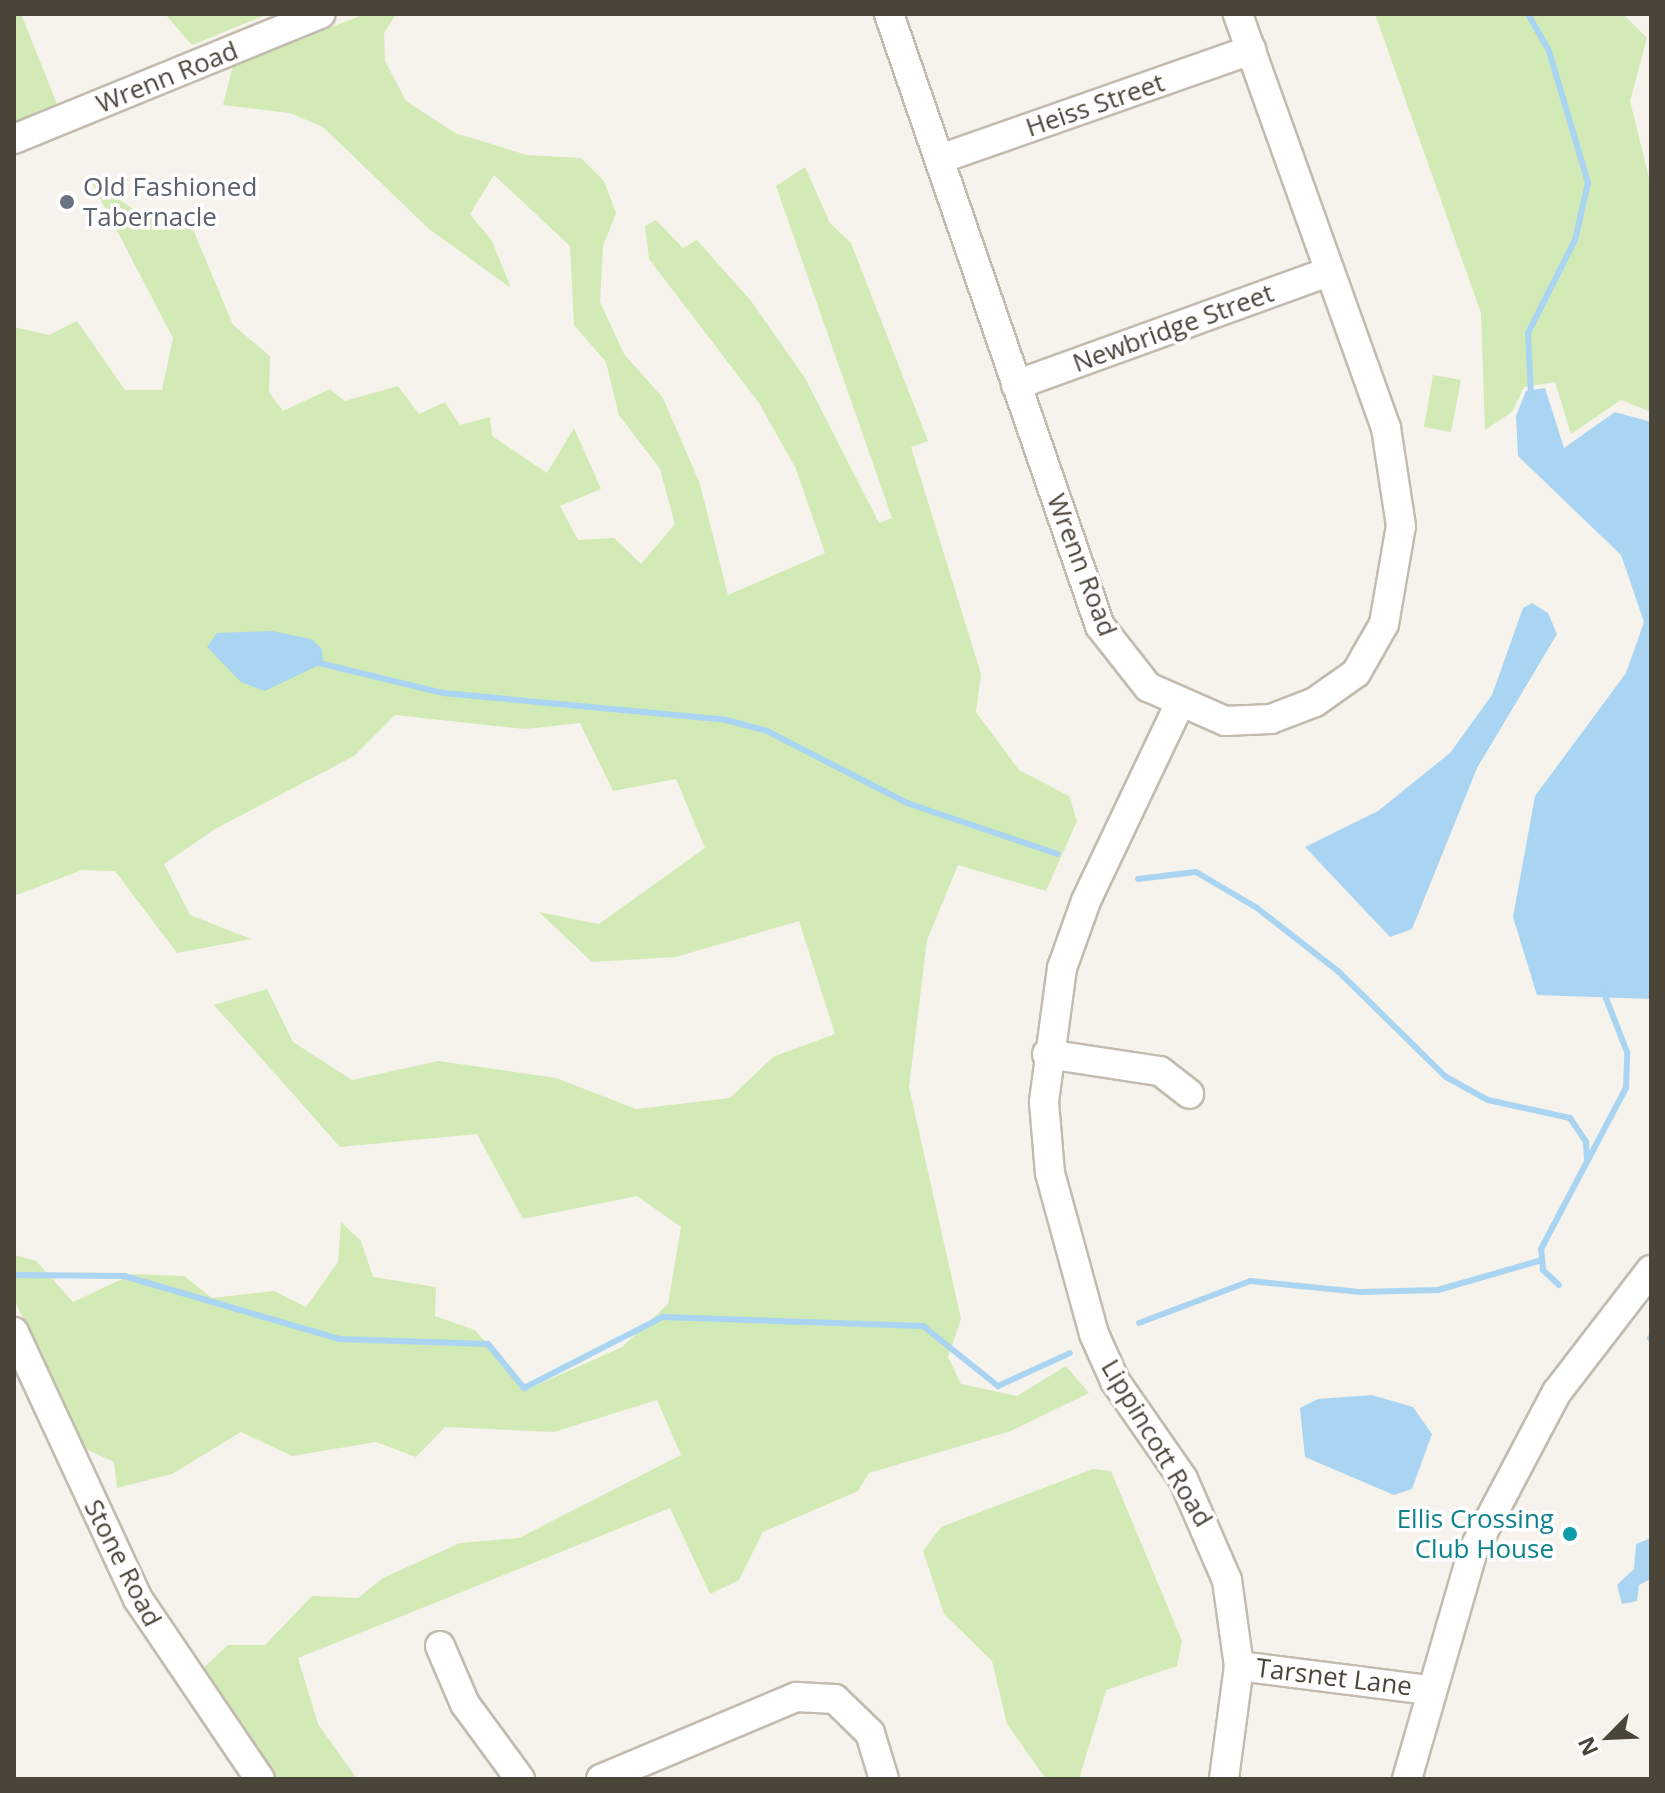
<!DOCTYPE html>
<html>
<head>
<meta charset="utf-8">
<style>
	body { margin:0 }
	#map { position:relative; width:1665px; height:1793px; overflow:hidden; background:#f6f3ec; font-family:"Open Sans",sans-serif }
	div>[style] { position:absolute }
	.green>* { inset:0; background:#d2eab5 }
	.water>* { inset:0; background:#a9d4f2 }
	.stream>* { height:6px; margin:-3px; padding:0 3px; transform-origin:3px; border-radius:3px; background:#a9d4f2 }
	.roads { filter:drop-shadow(2px 0 #c2bbae) drop-shadow(-2px 0 #c2bbae) drop-shadow(0 2px #c2bbae) drop-shadow(0 -2px #c2bbae) }
	.minor>* { height:28px; margin:-14px; padding:0 14px; transform-origin:14px; border-radius:14px; background:#fff }
	.dots>* { width:22px; height:22px; translate:-50% -50%; box-sizing:border-box; border:4px solid #fff; border-radius:50% }
	span { translate:-50% -50%; white-space:nowrap; text-align:center; line-height:1.15; -webkit-text-stroke:7px #fff; paint-order:stroke }
	.street-label { font-size:26px; color:#4b4439 }
	.worship-label { font-size:26px; color:#5b616d }
	.left { translate:0 -50%; text-align:left }
	.culture-label { font-size:26px; color:#0d838f }
	.right { translate:-100% -50%; text-align:right }
	.frame { position:absolute; inset:0; border:16px solid #4b4439; pointer-events:none }
	.north { position:absolute; left:1569px; top:1697px; width:80px; height:80px; -webkit-text-stroke:6px #fff; paint-order:stroke; rotate:246deg; font-size:22px; font-weight:700; line-height:32px; text-align:center; color:#4b4439 }
	.north::after { content:''; display:block; margin:auto; width:28px; height:36px; background:#4b4439; clip-path:polygon(50% 0,100% 100%,50% 72%,0 100%) }
</style>
</head>
<body>
<div id="map">
	<div class="green">
		<div style="clip-path:polygon(14px 14px,21px 14px,57px 104px,14px 123px)"></div>
		<div style="clip-path:polygon(165px 14px,263px 14px,263px 16px,192px 45px)"></div>
		<div style="clip-path:polygon(365px 14px,396px 14px,384px 33px,385px 61px,406px 101px,455px 133px,527px 155px,581px 158px,604px 181px,616px 213px,603px 246px,600px 302px,624px 354px,663px 398px,700px 484px,728px 595px,825px 553px,796px 469px,759px 403px,649px 259px,645px 226px,656px 220px,683px 248px,697px 240px,751px 301px,805px 378px,879px 523px,892px 518px,776px 186px,805px 167px,830px 223px,851px 243px,928px 441px,911px 447px,981px 674px,976px 712px,1019px 770px,1069px 796px,1077px 821px,1046px 891px,958px 865px,927px 940px,909px 1087px,961px 1319px,948px 1357px,961px 1384px,1017px 1396px,1066px 1366px,1089px 1393px,1011px 1431px,869px 1473px,858px 1491px,763px 1532px,739px 1580px,710px 1594px,670px 1508px,298px 1658px,318px 1724px,357px 1779px,276px 1779px,198px 1673px,228px 1645px,265px 1645px,312px 1596px,358px 1598px,383px 1578px,460px 1543px,519px 1538px,681px 1455px,657px 1400px,554px 1432px,445px 1427px,416px 1457px,376px 1442px,292px 1456px,241px 1432px,172px 1474px,117px 1488px,114px 1462px,84px 1448px,14px 1299px,14px 1255px,36px 1261px,73px 1302px,133px 1274px,184px 1276px,212px 1298px,274px 1291px,306px 1307px,338px 1262px,341px 1222px,361px 1241px,373px 1277px,436px 1287px,435px 1316px,475px 1330px,526px 1390px,622px 1347px,668px 1304px,681px 1227px,637px 1196px,523px 1219px,477px 1134px,340px 1147px,214px 1005px,267px 989px,293px 1042px,352px 1080px,438px 1061px,556px 1078px,636px 1109px,730px 1098px,773px 1057px,835px 1034px,799px 921px,676px 957px,592px 962px,539px 912px,599px 924px,705px 848px,676px 779px,613px 791px,580px 723px,525px 729px,395px 715px,354px 756px,215px 829px,164px 864px,190px 915px,251px 939px,177px 953px,115px 871px,82px 870px,14px 896px,14px 327px,49px 335px,77px 321px,125px 390px,162px 390px,173px 338px,91px 181px,147px 218px,189px 220px,233px 325px,270px 356px,269px 392px,283px 411px,330px 389px,345px 401px,398px 386px,419px 414px,445px 402px,460px 425px,490px 417px,492px 436px,547px 473px,574px 428px,601px 489px,560px 506px,578px 540px,614px 538px,641px 564px,675px 524px,660px 469px,619px 415px,606px 362px,574px 325px,570px 246px,494px 175px,470px 214px,492px 241px,511px 288px,429px 229px,323px 127px,290px 113px,223px 105px,233px 66px)"></div>
		<div style="clip-path:polygon(1375px 14px,1623px 14px,1647px 38px,1630px 101px,1651px 186px,1651px 412px,1621px 400px,1571px 434px,1555px 382px,1524px 387px,1512px 412px,1485px 430px,1481px 313px)"></div>
		<div style="clip-path:polygon(1433px 375px,1461px 380px,1451px 432px,1424px 427px)"></div>
		<div style="clip-path:polygon(1093px 1469px,1111px 1471px,1182px 1641px,1177px 1666px,1106px 1690px,1079px 1779px,1046px 1779px,1007px 1724px,992px 1661px,944px 1614px,923px 1551px,941px 1527px)"></div>
	</div>
	<div class="water">
		<div style="clip-path:polygon(1545px 388px,1564px 448px,1615px 412px,1651px 422px,1651px 999px,1537px 995px,1513px 917px,1535px 796px,1626px 673px,1644px 622px,1621px 555px,1518px 456px,1516px 416px,1526px 391px)"></div>
		<div style="clip-path:polygon(1532px 603px,1548px 613px,1557px 634px,1477px 768px,1412px 929px,1390px 937px,1305px 847px,1378px 811px,1450px 753px,1492px 695px,1523px 608px)"></div>
		<div style="clip-path:polygon(272px 631px,311px 639px,322px 649px,323px 663px,265px 691px,241px 682px,207px 647px,217px 633px)"></div>
		<div style="clip-path:polygon(1372px 1395px,1413px 1407px,1432px 1434px,1412px 1489px,1394px 1495px,1305px 1457px,1300px 1408px,1318px 1399px)"></div>
		<div style="clip-path:polygon(1651px 1538px,1651px 1579px,1639px 1585px,1637px 1601px,1622px 1604px,1617px 1585px,1634px 1569px,1636px 1544px)"></div>
	</div>
	<div class="stream">
		<div style="left:1528px;top:14px;width:43px;rotate:60.4deg"></div>
		<div style="left:1549px;top:51px;width:138px;rotate:73.5deg"></div>
		<div style="left:1588px;top:183px;width:58px;rotate:102.8deg"></div>
		<div style="left:1575px;top:240px;width:104px;rotate:116.8deg"></div>
		<div style="left:1528px;top:333px;width:61px;rotate:87.2deg"></div>
		<div style="left:319px;top:663px;width:128px;rotate:13.6deg"></div>
		<div style="left:443px;top:693px;width:284px;rotate:5.4deg"></div>
		<div style="left:726px;top:720px;width:42px;rotate:15deg"></div>
		<div style="left:767px;top:731px;width:157px;rotate:27.2deg"></div>
		<div style="left:907px;top:803px;width:159px;rotate:18.7deg"></div>
		<div style="left:1138px;top:879px;width:58px;rotate:-6.9deg"></div>
		<div style="left:1196px;top:872px;width:71px;rotate:30.5deg"></div>
		<div style="left:1257px;top:908px;width:103px;rotate:37.9deg"></div>
		<div style="left:1338px;top:971px;width:151px;rotate:44.5deg"></div>
		<div style="left:1446px;top:1077px;width:48px;rotate:28.7deg"></div>
		<div style="left:1488px;top:1100px;width:84px;rotate:12.4deg"></div>
		<div style="left:1570px;top:1118px;width:29px;rotate:56deg"></div>
		<div style="left:1586px;top:1142px;width:20px;rotate:87deg"></div>
		<div style="left:14px;top:1275px;width:110px;rotate:0.5deg"></div>
		<div style="left:124px;top:1276px;width:224px;rotate:16.3deg"></div>
		<div style="left:339px;top:1339px;width:149px;rotate:1.9deg"></div>
		<div style="left:488px;top:1344px;width:57px;rotate:50.7deg"></div>
		<div style="left:524px;top:1388px;width:156px;rotate:-27.1deg"></div>
		<div style="left:663px;top:1317px;width:260px;rotate:2deg"></div>
		<div style="left:923px;top:1326px;width:96px;rotate:38.7deg"></div>
		<div style="left:998px;top:1386px;width:79px;rotate:-24.6deg"></div>
		<div style="left:1559px;top:1285px;width:22px;rotate:-137deg"></div>
		<div style="left:1543px;top:1270px;width:21px;rotate:-95deg"></div>
		<div style="left:1541px;top:1249px;width:182px;rotate:-62.2deg"></div>
		<div style="left:1626px;top:1088px;width:36px;rotate:-88deg"></div>
		<div style="left:1627px;top:1052px;width:63px;rotate:-111.3deg"></div>
		<div style="left:1139px;top:1323px;width:119px;rotate:-20.7deg"></div>
		<div style="left:1250px;top:1281px;width:112px;rotate:5.7deg"></div>
		<div style="left:1361px;top:1292px;width:77px;rotate:-1.5deg"></div>
		<div style="left:1438px;top:1290px;width:108px;rotate:-16.1deg"></div>
		<div style="left:1650px;top:1338px;width:1px;rotate:45deg"></div>
	</div>
	<div class="roads">
		<div class="minor">
			<div style="left:889px;top:14px;width:647px;rotate:70.98deg"></div>
			<div style="left:1100px;top:626px;width:78px;rotate:51.8deg"></div>
			<div style="left:1148px;top:687px;width:84px;rotate:23.8deg"></div>
			<div style="left:1225px;top:721px;width:46px;rotate:-2.5deg"></div>
			<div style="left:1271px;top:719px;width:47px;rotate:-21.1deg"></div>
			<div style="left:1315px;top:702px;width:50px;rotate:-35.3deg"></div>
			<div style="left:1356px;top:673px;width:56px;rotate:-60.3deg"></div>
			<div style="left:1384px;top:624px;width:99px;rotate:-80.2deg"></div>
			<div style="left:1401px;top:526px;width:99px;rotate:-98.7deg"></div>
			<div style="left:1386px;top:428px;width:440px;rotate:-109.7deg"></div>
			<div style="left:14px;top:139px;width:331px;rotate:-22.2deg"></div>
			<div style="left:940px;top:159px;width:330px;rotate:-19.3deg"></div>
			<div style="left:1016px;top:385px;width:333px;rotate:-19.9deg"></div>
			<div style="left:1179px;top:705px;width:217px;rotate:115.4deg"></div>
			<div style="left:1086px;top:901px;width:71px;rotate:109.7deg"></div>
			<div style="left:1062px;top:968px;width:135px;rotate:97.7deg"></div>
			<div style="left:1044px;top:1102px;width:71px;rotate:85.2deg"></div>
			<div style="left:1050px;top:1173px;width:167px;rotate:74.7deg"></div>
			<div style="left:1094px;top:1334px;width:51px;rotate:65.9deg"></div>
			<div style="left:1115px;top:1381px;width:119px;rotate:55.2deg"></div>
			<div style="left:1183px;top:1479px;width:110px;rotate:66.5deg"></div>
			<div style="left:1227px;top:1580px;width:87px;rotate:82.1deg"></div>
			<div style="left:1239px;top:1666px;width:114px;rotate:97.6deg"></div>
			<div style="left:1047px;top:1054px;width:114px;rotate:8.6deg"></div>
			<div style="left:1160px;top:1071px;width:37px;rotate:38deg"></div>
			<div style="left:14px;top:1332px;width:294px;rotate:65.1deg"></div>
			<div style="left:138px;top:1599px;width:217px;rotate:55.9deg"></div>
			<div style="left:440px;top:1646px;width:63px;rotate:66.7deg"></div>
			<div style="left:465px;top:1704px;width:93px;rotate:53.7deg"></div>
			<div style="left:1239px;top:1666px;width:192px;rotate:7.2deg"></div>
			<div style="left:601px;top:1779px;width:212px;rotate:-22.8deg"></div>
			<div style="left:796px;top:1697px;width:39px;rotate:3deg"></div>
			<div style="left:835px;top:1699px;width:49px;rotate:44.2deg"></div>
			<div style="left:870px;top:1733px;width:48px;rotate:73.1deg"></div>
			<div style="left:1407px;top:1779px;width:237px;rotate:-73.9deg"></div>
			<div style="left:1473px;top:1551px;width:180px;rotate:-62.2deg"></div>
			<div style="left:1557px;top:1392px;width:154px;rotate:-52.4deg"></div>
		</div>
	</div>
	<div class="dots">
		<div style="left:67px;top:202px;background:#6b7280"></div>
		<div style="left:1570px;top:1534px;background:#0f9aa8"></div>
	</div>
	<div class="street-label">
		<span style="left:167px;top:77px;rotate:-22deg">Wrenn Road</span>
		<span style="left:1095px;top:105px;rotate:-19deg">Heiss Street</span>
		<span style="left:1173px;top:328px;rotate:-20deg">Newbridge Street</span>
		<span style="left:1082px;top:565px;rotate:69deg">Wrenn Road</span>
		<span style="left:1157px;top:1443px;rotate:59deg">Lippincott Road</span>
		<span style="left:123px;top:1563px;rotate:63deg">Stone Road</span>
		<span style="left:1334px;top:1677px;rotate:7deg">Tarsnet Lane</span>
	</div>
	<div class="worship-label">
		<span class="left" style="left:83px;top:202px">Old Fashioned<br>Tabernacle</span>
	</div>
	<div class="culture-label">
		<span class="right" style="left:1554px;top:1534px">Ellis Crossing<br>Club House</span>
	</div>
	<div class="frame"></div>
	<div class="north">N</div>
</div>
</body>
</html>
